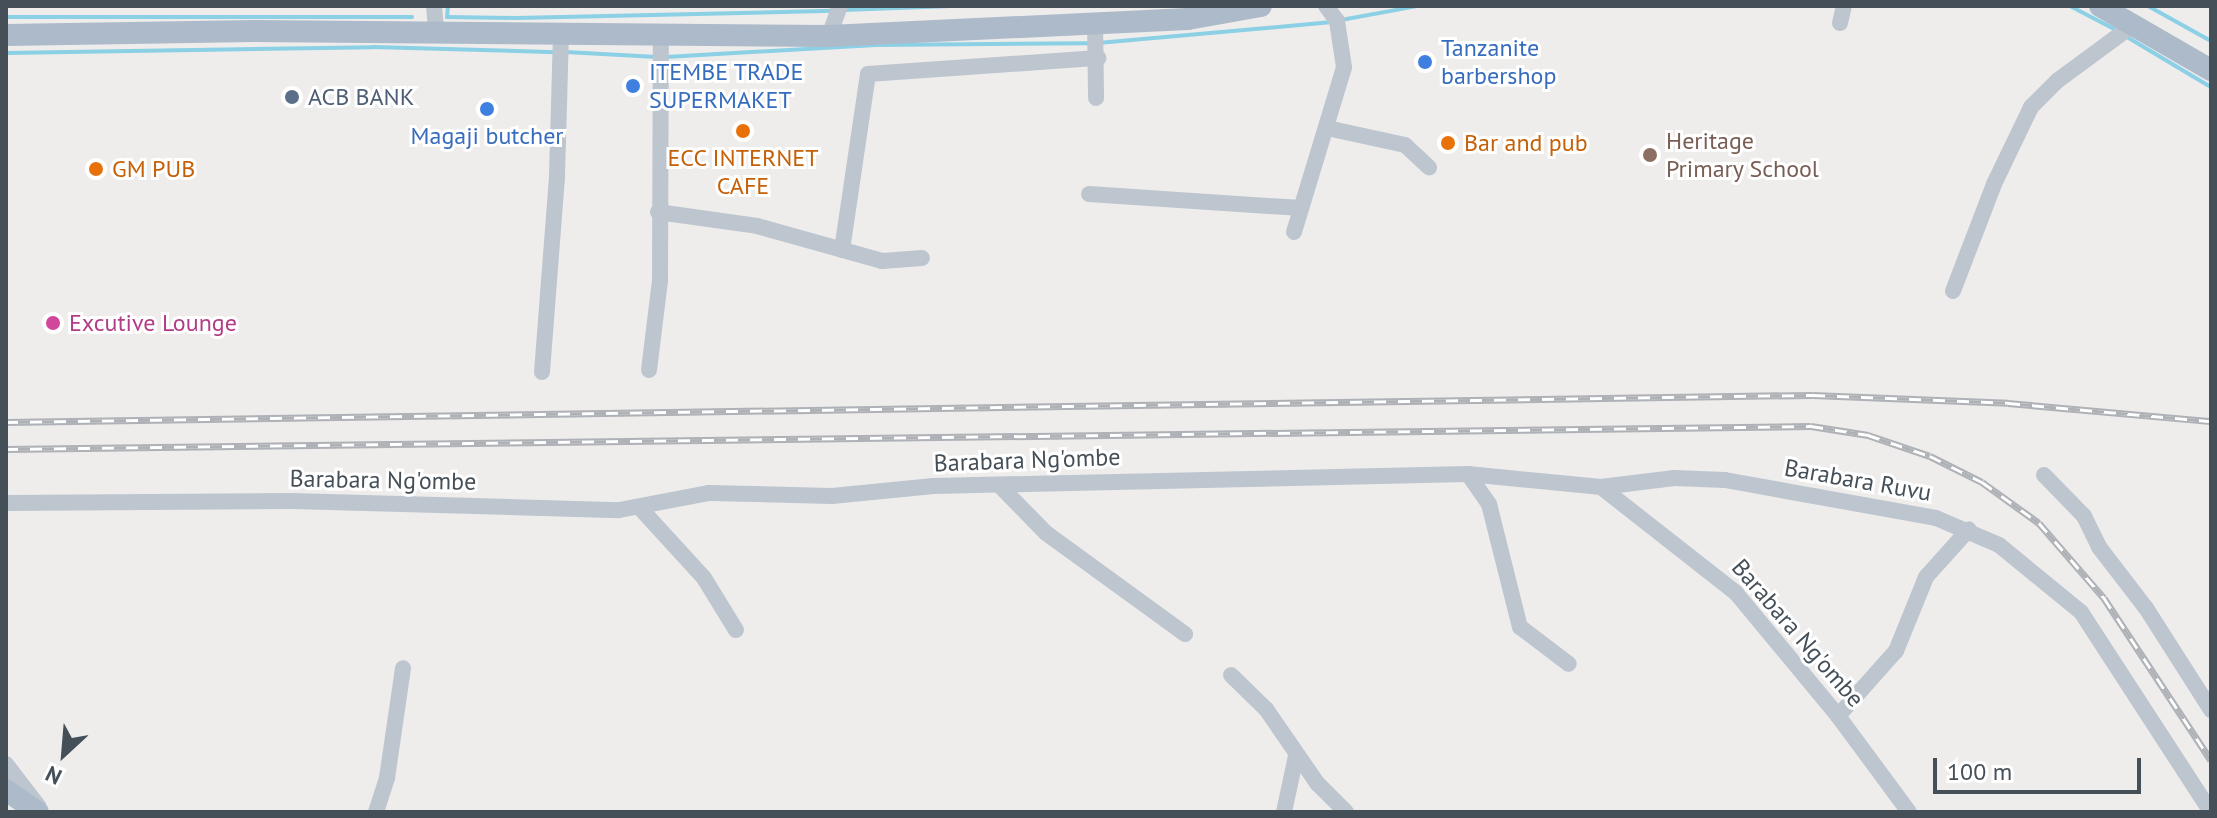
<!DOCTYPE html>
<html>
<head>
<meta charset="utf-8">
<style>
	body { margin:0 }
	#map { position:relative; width:2217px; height:818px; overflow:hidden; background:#efecec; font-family:"PT Sans",sans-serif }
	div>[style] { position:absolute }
	.stream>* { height:4px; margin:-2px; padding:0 2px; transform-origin:2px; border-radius:2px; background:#8bd0e5 }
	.minor>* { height:16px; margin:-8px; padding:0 8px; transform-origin:8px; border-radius:8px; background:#bdc6ce }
	.major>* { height:22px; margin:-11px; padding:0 11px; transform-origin:11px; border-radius:11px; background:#adbaca }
	.rail>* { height:7px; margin-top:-3.5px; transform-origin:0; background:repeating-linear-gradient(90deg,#fff 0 12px,#aeb1b6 0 24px); box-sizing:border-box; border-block:2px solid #aeb1b6 }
	.dots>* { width:22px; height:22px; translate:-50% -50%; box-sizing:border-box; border:4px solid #fff; border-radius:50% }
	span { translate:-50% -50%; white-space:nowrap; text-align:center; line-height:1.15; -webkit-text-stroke:6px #fff; paint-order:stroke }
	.shop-label { font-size:24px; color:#366cbe }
	.left { translate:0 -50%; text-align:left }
	.service-label { font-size:24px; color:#4e5e75 }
	.education-label { font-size:24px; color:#785e54 }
	.food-label { font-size:24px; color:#c56008 }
	.hotel-label { font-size:24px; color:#b23c85 }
	.street-label { font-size:24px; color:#454f58 }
	.frame { position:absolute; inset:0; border:8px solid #454f58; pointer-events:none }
	.north { position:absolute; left:24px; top:714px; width:80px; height:80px; -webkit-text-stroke:6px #fff; paint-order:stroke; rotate:206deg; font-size:22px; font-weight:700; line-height:32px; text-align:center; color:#454f58 }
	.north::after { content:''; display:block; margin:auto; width:28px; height:36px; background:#454f58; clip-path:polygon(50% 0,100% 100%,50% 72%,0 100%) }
	.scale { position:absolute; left:1933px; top:758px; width:208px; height:36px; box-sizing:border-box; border:4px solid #454f58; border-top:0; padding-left:10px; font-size:24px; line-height:28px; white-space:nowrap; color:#454f58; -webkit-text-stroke:6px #fff; paint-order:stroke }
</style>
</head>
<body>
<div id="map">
	<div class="stream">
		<div style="left:448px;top:6px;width:11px;rotate:95deg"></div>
		<div style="left:447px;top:17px;width:70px;rotate:0.8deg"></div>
		<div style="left:517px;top:18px;width:317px;rotate:-1.3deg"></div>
		<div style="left:2070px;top:6px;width:52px;rotate:27.6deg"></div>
		<div style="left:2148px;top:6px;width:72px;rotate:29.1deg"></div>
		<div style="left:843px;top:10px;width:109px;rotate:-2.1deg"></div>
		<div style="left:6px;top:17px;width:406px"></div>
		<div style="left:1341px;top:20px;width:77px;rotate:-10.4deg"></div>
		<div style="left:2127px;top:37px;width:98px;rotate:30.8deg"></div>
		<div style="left:1098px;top:43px;width:235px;rotate:-5.1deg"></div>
		<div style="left:566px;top:52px;width:91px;rotate:3.1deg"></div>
		<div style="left:6px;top:53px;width:367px;rotate:-0.9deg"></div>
		<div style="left:373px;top:47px;width:184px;rotate:1.6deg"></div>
		<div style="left:666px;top:57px;width:210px;rotate:-3.3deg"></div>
		<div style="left:876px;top:45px;width:213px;rotate:-0.5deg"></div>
	</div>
	<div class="minor">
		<div style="left:434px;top:6px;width:25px;rotate:85deg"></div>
		<div style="left:1095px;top:22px;width:76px;rotate:89.2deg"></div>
		<div style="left:1840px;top:23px;width:17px;rotate:-77deg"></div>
		<div style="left:829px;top:36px;width:32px;rotate:-70deg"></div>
		<div style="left:1327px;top:128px;width:80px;rotate:12.3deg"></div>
		<div style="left:1405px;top:145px;width:33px;rotate:43deg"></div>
		<div style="left:1089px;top:194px;width:209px;rotate:3.8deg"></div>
		<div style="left:658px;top:212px;width:100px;rotate:8deg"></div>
		<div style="left:757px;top:226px;width:130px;rotate:15.6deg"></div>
		<div style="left:882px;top:261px;width:40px;rotate:-4.3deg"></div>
		<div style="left:1294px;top:232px;width:172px;rotate:-73.1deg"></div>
		<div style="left:1344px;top:67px;width:47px;rotate:-98.7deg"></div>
		<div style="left:1337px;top:21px;width:19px;rotate:-126deg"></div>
		<div style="left:842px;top:250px;width:178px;rotate:-81.6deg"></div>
		<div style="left:868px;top:74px;width:231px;rotate:-4deg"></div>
		<div style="left:1953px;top:291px;width:115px;rotate:-69deg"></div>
		<div style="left:1994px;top:184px;width:85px;rotate:-64.3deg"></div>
		<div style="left:2031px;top:107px;width:37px;rotate:-45deg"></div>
		<div style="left:2057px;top:81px;width:94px;rotate:-36.4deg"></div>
		<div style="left:649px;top:370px;width:90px;rotate:-83deg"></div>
		<div style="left:660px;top:281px;width:246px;rotate:-89.8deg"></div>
		<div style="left:542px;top:372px;width:197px;rotate:-85.6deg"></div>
		<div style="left:557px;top:176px;width:144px;rotate:-88.4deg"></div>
		<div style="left:1468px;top:474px;width:37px;rotate:55deg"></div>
		<div style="left:1489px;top:504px;width:127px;rotate:75.9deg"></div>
		<div style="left:1520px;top:627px;width:61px;rotate:37.1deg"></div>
		<div style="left:2044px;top:475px;width:57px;rotate:45.7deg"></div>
		<div style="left:2084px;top:516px;width:34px;rotate:64deg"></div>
		<div style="left:2099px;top:547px;width:77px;rotate:52.4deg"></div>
		<div style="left:2146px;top:608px;width:121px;rotate:57.5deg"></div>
		<div style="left:999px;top:485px;width:67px;rotate:45.6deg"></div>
		<div style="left:1046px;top:533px;width:172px;rotate:36deg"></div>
		<div style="left:1601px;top:487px;width:74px;rotate:-7deg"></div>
		<div style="left:1674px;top:478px;width:51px;rotate:2.2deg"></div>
		<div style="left:1725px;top:480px;width:214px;rotate:10.2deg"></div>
		<div style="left:1936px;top:518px;width:69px;rotate:23.2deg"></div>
		<div style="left:1999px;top:545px;width:106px;rotate:39.3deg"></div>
		<div style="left:2081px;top:612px;width:239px;rotate:57deg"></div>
		<div style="left:6px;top:503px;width:286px;rotate:-0.4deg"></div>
		<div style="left:292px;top:501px;width:327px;rotate:1.6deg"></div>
		<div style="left:619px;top:510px;width:92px;rotate:-10.7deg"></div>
		<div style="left:709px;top:493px;width:123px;rotate:1.4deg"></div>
		<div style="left:832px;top:496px;width:102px;rotate:-5.6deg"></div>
		<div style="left:934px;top:486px;width:534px;rotate:-1.29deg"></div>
		<div style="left:1468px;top:474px;width:134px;rotate:5.6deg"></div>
		<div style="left:1601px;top:487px;width:172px;rotate:38.1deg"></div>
		<div style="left:1736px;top:593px;width:160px;rotate:50.3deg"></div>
		<div style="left:1838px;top:716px;width:119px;rotate:53.5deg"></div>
		<div style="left:641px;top:509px;width:93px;rotate:47.6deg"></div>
		<div style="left:704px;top:578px;width:61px;rotate:58.4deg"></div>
		<div style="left:1231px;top:675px;width:49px;rotate:44.2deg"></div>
		<div style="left:1266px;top:709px;width:90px;rotate:55.4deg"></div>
		<div style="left:1317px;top:783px;width:41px;rotate:45deg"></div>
		<div style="left:1838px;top:716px;width:87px;rotate:-48.3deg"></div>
		<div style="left:1896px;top:651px;width:80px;rotate:-67.9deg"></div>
		<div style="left:1926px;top:577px;width:64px;rotate:-48.1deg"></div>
		<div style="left:6px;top:764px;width:54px;rotate:52.5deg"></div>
		<div style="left:376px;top:812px;width:36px;rotate:-72deg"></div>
		<div style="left:387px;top:778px;width:111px;rotate:-81.7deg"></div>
		<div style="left:1284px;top:812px;width:57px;rotate:-77.9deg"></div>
	</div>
	<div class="major">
		<div style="left:2100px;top:6px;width:128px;rotate:30deg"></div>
		<div style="left:6px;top:35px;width:248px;rotate:-0.9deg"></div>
		<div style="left:254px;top:31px;width:575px;rotate:0.5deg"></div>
		<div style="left:829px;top:36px;width:359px;rotate:-2.7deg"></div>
		<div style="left:1188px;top:19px;width:74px;rotate:-10.1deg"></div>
		<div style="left:6px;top:790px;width:39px;rotate:35deg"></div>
	</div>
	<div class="rail">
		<div style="left:6px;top:422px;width:1807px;rotate:-0.86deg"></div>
		<div style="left:1813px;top:395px;width:195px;rotate:2.3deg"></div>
		<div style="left:2008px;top:403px;width:204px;rotate:5.1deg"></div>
		<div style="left:6px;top:449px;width:1805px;rotate:-0.73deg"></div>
		<div style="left:1811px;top:426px;width:58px;rotate:9deg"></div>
		<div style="left:1868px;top:435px;width:65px;rotate:18.7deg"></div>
		<div style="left:1930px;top:456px;width:58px;rotate:26.6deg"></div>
		<div style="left:1982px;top:482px;width:70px;rotate:35.7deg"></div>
		<div style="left:2039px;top:523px;width:99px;rotate:49.1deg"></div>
		<div style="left:2104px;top:598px;width:194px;rotate:56.6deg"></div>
	</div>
	<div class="dots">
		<div style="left:1425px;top:62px;background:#3f7fe0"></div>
		<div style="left:633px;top:86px;background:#3f7fe0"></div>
		<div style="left:292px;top:97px;background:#5c6f8a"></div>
		<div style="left:487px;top:109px;background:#3f7fe0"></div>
		<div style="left:743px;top:131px;background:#e8710a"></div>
		<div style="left:1448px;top:143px;background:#e8710a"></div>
		<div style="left:1650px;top:155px;background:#8d6e63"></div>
		<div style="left:96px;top:169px;background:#e8710a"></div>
		<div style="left:53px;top:323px;background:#d1479c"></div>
	</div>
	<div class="shop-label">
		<span class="left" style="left:1441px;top:62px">Tanzanite<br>barbershop</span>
		<span class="left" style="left:649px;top:86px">ITEMBE TRADE<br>SUPERMAKET</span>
		<span style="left:487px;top:136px">Magaji butcher</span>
	</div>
	<div class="service-label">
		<span class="left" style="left:308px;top:97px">ACB BANK</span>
	</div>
	<div class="education-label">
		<span class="left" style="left:1666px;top:155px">Heritage<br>Primary School</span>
	</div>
	<div class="food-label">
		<span class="left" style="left:1464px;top:143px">Bar and pub</span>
		<span style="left:743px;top:172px">ECC INTERNET<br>CAFE</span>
		<span class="left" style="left:112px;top:169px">GM PUB</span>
	</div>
	<div class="hotel-label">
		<span class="left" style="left:69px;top:323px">Excutive Lounge</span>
	</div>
	<div class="street-label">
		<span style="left:1027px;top:460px;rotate:-2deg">Barabara Ng'ombe</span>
		<span style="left:383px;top:480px;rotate:1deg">Barabara Ng'ombe</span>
		<span style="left:1858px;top:480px;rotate:10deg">Barabara Ruvu</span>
		<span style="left:1798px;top:633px;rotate:49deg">Barabara Ng'ombe</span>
	</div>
	<div class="frame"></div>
	<div class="north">N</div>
	<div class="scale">100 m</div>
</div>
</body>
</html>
